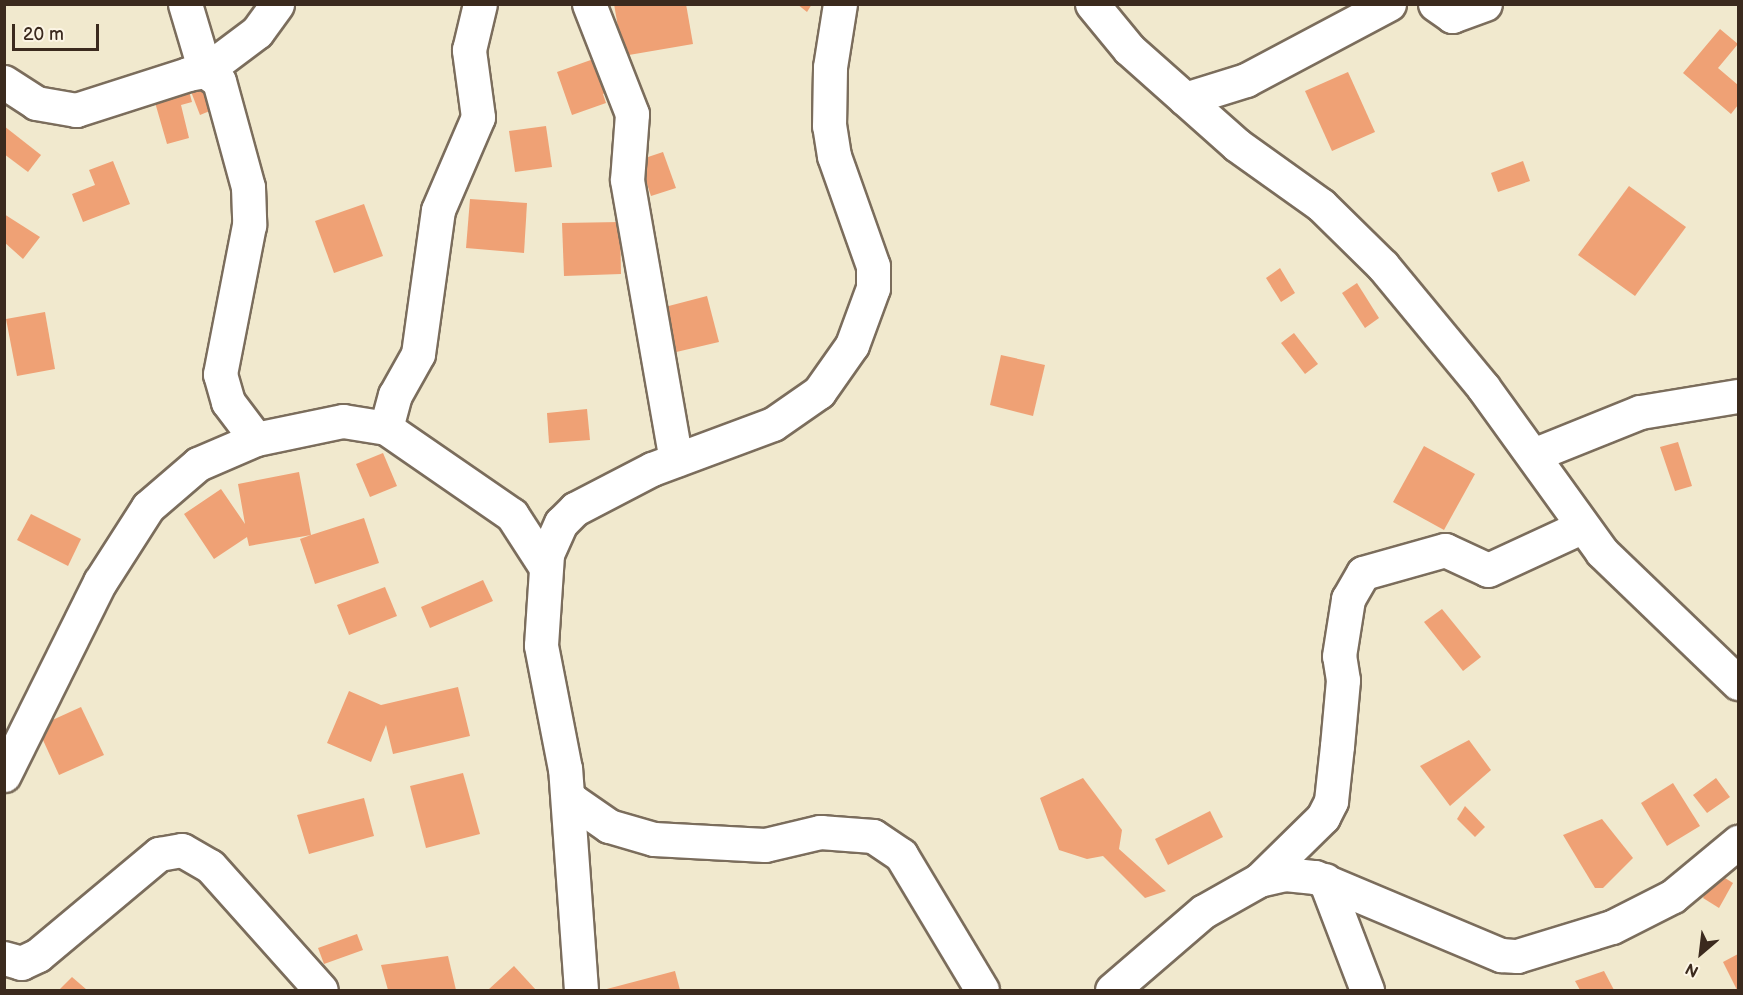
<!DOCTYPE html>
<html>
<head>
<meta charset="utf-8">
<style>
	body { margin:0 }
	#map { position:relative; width:1743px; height:995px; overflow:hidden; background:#f1e9ce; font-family:"Balsamiq Sans",sans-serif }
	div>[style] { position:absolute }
	.building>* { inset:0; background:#efa175 }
	.roads { filter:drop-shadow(2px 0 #7b6d5c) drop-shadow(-2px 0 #7b6d5c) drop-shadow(0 2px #7b6d5c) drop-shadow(0 -2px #7b6d5c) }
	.minor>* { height:33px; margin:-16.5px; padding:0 16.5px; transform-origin:16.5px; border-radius:16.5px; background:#fff }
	span { translate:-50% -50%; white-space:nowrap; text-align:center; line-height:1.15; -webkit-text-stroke:6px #fcf5e5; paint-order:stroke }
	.frame { position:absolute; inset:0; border:6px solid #3b2a1e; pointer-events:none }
	.north { position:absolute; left:1671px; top:923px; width:60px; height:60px; -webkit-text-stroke:4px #fcf5e5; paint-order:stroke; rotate:208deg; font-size:16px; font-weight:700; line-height:24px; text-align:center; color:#3b2a1e }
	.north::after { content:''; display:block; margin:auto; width:21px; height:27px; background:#3b2a1e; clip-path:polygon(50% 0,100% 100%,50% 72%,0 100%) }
	.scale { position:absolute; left:12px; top:24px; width:87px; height:27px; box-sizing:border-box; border:3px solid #3b2a1e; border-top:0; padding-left:8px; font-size:18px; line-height:21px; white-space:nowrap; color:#3b2a1e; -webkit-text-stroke:4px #fcf5e5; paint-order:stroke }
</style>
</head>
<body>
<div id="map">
	<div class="building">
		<div style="clip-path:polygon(614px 4px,686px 4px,693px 44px,623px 56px)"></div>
		<div style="clip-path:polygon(797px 4px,812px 4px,807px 12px)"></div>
		<div style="clip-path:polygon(1720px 29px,1738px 44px,1718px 68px,1738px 85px,1738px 105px,1731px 114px,1683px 73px)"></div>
		<div style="clip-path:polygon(602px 56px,613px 90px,603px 94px,606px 103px,572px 115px,557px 72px)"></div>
		<div style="clip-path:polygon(1348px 72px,1375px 132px,1332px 151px,1305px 91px)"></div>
		<div style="clip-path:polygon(187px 83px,192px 102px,181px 105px,189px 138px,167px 144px,152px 92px)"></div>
		<div style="clip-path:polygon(207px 83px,217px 108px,200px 115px,190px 89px)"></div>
		<div style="clip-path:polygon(4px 126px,41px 155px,28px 172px,4px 154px)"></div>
		<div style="clip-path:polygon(546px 126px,552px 167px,515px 172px,509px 131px)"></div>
		<div style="clip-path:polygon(663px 152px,676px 188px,651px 196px,639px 160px)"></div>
		<div style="clip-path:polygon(113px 161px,130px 204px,83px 222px,72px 194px,95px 185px,89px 170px)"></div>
		<div style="clip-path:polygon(1523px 161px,1530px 181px,1498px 192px,1491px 173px)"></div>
		<div style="clip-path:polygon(1629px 186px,1686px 227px,1635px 296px,1578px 255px)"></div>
		<div style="clip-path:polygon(470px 199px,527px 203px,524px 253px,466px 248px)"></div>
		<div style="clip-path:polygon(364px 204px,383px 256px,334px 273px,315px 221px)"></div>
		<div style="clip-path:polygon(4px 214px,40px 237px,23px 259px,4px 242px)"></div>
		<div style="clip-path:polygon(620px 222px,621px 274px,564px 276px,562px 223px)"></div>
		<div style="clip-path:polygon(1280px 268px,1295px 293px,1281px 302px,1266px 278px)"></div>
		<div style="clip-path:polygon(1357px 283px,1379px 318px,1365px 328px,1342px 293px)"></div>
		<div style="clip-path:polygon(707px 296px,719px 342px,672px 353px,661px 308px)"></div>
		<div style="clip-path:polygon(45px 312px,55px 369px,17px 376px,6px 319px)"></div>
		<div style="clip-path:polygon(1294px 333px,1318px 364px,1305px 374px,1281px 343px)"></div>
		<div style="clip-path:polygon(1001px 355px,1045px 365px,1033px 416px,990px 405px)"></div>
		<div style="clip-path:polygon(587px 409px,590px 440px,549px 443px,547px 413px)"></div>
		<div style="clip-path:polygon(1678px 442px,1692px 486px,1675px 491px,1660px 447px)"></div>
		<div style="clip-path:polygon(1424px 446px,1475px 474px,1444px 530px,1393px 502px)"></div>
		<div style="clip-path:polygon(383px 453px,397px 486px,370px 497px,356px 464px)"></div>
		<div style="clip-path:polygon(299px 472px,311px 535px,364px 518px,379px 563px,315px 584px,300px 539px,311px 535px,249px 546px,247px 537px,214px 559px,184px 514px,221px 489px,245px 524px,238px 484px)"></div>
		<div style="clip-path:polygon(31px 514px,81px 539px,68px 566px,17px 540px)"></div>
		<div style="clip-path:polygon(483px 580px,493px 601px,430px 628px,421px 607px)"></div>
		<div style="clip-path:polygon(385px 587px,397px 616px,349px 635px,337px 605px)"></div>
		<div style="clip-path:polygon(1442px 609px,1481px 657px,1463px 671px,1424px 622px)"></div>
		<div style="clip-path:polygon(458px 687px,470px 736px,393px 754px,386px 725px,371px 762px,327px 743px,349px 691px,381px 705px)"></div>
		<div style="clip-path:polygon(81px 707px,104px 755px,59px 775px,37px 727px)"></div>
		<div style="clip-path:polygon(1469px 740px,1491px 770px,1450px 806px,1420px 766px)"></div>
		<div style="clip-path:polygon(463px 773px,480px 834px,426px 848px,410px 786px)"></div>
		<div style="clip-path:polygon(1083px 778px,1122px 830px,1119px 849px,1166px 891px,1145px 898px,1103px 856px,1087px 859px,1059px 850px,1040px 798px)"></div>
		<div style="clip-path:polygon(1716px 778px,1730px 797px,1707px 813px,1693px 795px)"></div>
		<div style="clip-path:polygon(1673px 783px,1700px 826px,1667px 846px,1641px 803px)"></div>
		<div style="clip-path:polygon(364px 798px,374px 836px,309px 854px,297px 815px)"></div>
		<div style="clip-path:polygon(1465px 806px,1485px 827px,1475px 837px,1457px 819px)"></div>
		<div style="clip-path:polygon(1210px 811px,1223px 837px,1168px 865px,1155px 839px)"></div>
		<div style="clip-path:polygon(1602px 819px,1633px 858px,1603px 888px,1595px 888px,1563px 835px)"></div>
		<div style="clip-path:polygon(1717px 873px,1733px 883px,1719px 908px,1703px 898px)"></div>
		<div style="clip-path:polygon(357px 934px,363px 950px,324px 964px,318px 948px)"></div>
		<div style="clip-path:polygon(1738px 954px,1738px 990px,1737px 990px,1723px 962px)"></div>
		<div style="clip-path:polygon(448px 956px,456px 990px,388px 990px,381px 965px)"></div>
		<div style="clip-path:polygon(514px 966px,536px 990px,488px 990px)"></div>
		<div style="clip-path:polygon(675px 971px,680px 990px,603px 990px)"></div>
		<div style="clip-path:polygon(1604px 971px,1614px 990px,1580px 990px,1575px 981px)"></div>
		<div style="clip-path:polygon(72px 977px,87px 990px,59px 990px)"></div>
	</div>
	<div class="roads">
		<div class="minor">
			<div style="left:185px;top:4px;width:70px;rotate:73.4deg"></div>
			<div style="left:205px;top:71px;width:65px;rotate:-36.9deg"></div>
			<div style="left:257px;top:32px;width:34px;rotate:-54deg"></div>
			<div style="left:589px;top:4px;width:118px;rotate:68.6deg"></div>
			<div style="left:632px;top:114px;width:66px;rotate:94.3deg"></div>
			<div style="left:627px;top:180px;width:284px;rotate:80.1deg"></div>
			<div style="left:1092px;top:4px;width:58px;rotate:50.6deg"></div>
			<div style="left:1129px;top:49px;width:144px;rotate:41.6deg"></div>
			<div style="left:1237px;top:145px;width:103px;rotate:35.5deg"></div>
			<div style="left:1321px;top:205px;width:87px;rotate:44.5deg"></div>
			<div style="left:1383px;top:266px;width:157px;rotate:50.4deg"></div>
			<div style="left:1483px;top:387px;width:203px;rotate:54.2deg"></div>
			<div style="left:1602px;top:552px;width:189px;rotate:43.9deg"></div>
			<div style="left:1435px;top:4px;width:21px;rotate:35deg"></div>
			<div style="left:1452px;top:16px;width:35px;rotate:-20deg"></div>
			<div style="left:4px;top:82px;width:38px;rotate:33deg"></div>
			<div style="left:36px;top:103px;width:41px;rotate:9.9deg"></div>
			<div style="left:76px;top:110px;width:118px;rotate:-17.8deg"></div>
			<div style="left:188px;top:74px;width:17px;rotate:-10deg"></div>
			<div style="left:205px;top:71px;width:17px;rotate:36deg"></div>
			<div style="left:219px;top:81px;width:110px;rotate:74.7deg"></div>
			<div style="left:248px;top:187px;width:38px;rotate:88deg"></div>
			<div style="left:249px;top:225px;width:152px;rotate:101deg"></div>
			<div style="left:220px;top:374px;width:29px;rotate:74deg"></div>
			<div style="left:228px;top:402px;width:46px;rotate:52.9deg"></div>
			<div style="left:1185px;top:99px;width:64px;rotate:-17.3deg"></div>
			<div style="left:1246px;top:80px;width:162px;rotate:-28deg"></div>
			<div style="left:386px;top:428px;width:34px;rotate:-75deg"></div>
			<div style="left:395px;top:395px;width:47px;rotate:-60.7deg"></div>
			<div style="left:418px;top:354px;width:145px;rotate:-82.1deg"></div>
			<div style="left:438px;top:210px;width:101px;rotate:-66.7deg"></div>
			<div style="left:478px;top:117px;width:68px;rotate:-97.7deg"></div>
			<div style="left:469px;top:50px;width:47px;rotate:-76.6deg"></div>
			<div style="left:1533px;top:455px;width:115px;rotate:-21.9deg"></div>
			<div style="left:1640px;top:412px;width:99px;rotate:-9.3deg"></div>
			<div style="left:4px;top:775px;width:216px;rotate:-63.6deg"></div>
			<div style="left:100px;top:582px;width:89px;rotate:-57.4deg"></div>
			<div style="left:148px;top:507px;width:66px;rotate:-40.7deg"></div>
			<div style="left:198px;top:464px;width:63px;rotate:-23.3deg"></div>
			<div style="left:256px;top:439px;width:89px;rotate:-11.7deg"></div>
			<div style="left:343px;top:421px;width:44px;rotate:9.2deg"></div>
			<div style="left:386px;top:428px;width:153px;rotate:34.6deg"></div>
			<div style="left:512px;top:515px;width:61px;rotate:57.1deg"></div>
			<div style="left:568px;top:804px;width:6px;rotate:-31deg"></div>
			<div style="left:573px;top:801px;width:44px;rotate:34.8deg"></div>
			<div style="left:609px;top:826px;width:47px;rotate:16.1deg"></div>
			<div style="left:654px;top:839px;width:111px;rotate:3.1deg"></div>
			<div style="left:765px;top:845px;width:57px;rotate:-13.3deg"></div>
			<div style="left:820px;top:832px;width:53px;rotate:4.3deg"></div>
			<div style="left:873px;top:836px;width:34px;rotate:34deg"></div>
			<div style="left:901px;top:855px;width:157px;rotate:59deg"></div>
			<div style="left:1259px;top:880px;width:27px;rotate:-13deg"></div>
			<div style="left:1285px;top:874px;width:30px;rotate:6deg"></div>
			<div style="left:1315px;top:877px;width:202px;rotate:22.8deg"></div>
			<div style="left:1501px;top:955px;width:16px;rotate:4deg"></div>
			<div style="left:1517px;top:956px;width:99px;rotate:-17deg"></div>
			<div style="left:1612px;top:927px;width:68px;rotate:-26.9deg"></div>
			<div style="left:1673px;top:896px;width:85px;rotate:-39.7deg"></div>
			<div style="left:1325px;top:880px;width:118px;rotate:69.1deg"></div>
			<div style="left:4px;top:958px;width:18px;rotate:16deg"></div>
			<div style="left:21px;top:963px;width:19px;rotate:-25deg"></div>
			<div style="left:38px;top:955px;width:158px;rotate:-39.9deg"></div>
			<div style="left:159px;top:854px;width:23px;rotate:-10deg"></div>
			<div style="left:182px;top:850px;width:32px;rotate:30deg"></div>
			<div style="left:210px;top:866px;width:166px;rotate:48.2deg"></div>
			<div style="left:581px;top:990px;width:222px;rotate:-94.1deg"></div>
			<div style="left:565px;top:769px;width:126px;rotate:-101deg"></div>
			<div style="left:541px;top:645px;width:91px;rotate:-86.2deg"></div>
			<div style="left:547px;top:554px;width:34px;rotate:-66deg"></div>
			<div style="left:561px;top:523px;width:20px;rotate:-45deg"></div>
			<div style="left:575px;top:509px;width:87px;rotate:-27.5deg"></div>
			<div style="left:652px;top:469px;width:129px;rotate:-20.4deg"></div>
			<div style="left:773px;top:424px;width:56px;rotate:-34.8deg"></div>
			<div style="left:819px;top:392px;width:57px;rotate:-54.9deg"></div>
			<div style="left:852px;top:345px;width:61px;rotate:-69.8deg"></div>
			<div style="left:873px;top:288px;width:22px;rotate:-90deg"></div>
			<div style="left:873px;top:266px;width:117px;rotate:-109.5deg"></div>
			<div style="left:834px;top:156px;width:30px;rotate:-99deg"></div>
			<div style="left:829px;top:126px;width:59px;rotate:-89deg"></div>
			<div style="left:830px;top:67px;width:64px;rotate:-81deg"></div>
			<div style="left:1112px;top:990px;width:121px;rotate:-40.7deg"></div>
			<div style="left:1204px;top:911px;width:63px;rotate:-29.4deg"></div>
			<div style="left:1259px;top:880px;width:90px;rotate:-44.5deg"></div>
			<div style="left:1323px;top:817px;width:18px;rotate:-63deg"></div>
			<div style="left:1331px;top:801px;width:55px;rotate:-83.8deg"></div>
			<div style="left:1337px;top:746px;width:66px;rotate:-84.8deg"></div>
			<div style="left:1343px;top:680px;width:24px;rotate:-99deg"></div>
			<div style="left:1339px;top:656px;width:58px;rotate:-81deg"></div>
			<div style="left:1348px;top:599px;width:30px;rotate:-60deg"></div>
			<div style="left:1363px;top:573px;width:85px;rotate:-15.7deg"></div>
			<div style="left:1445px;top:550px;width:47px;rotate:24.9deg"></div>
			<div style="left:1488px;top:570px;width:102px;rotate:-24.8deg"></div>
		</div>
	</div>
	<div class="frame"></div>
	<div class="north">N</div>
	<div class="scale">20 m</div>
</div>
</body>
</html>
